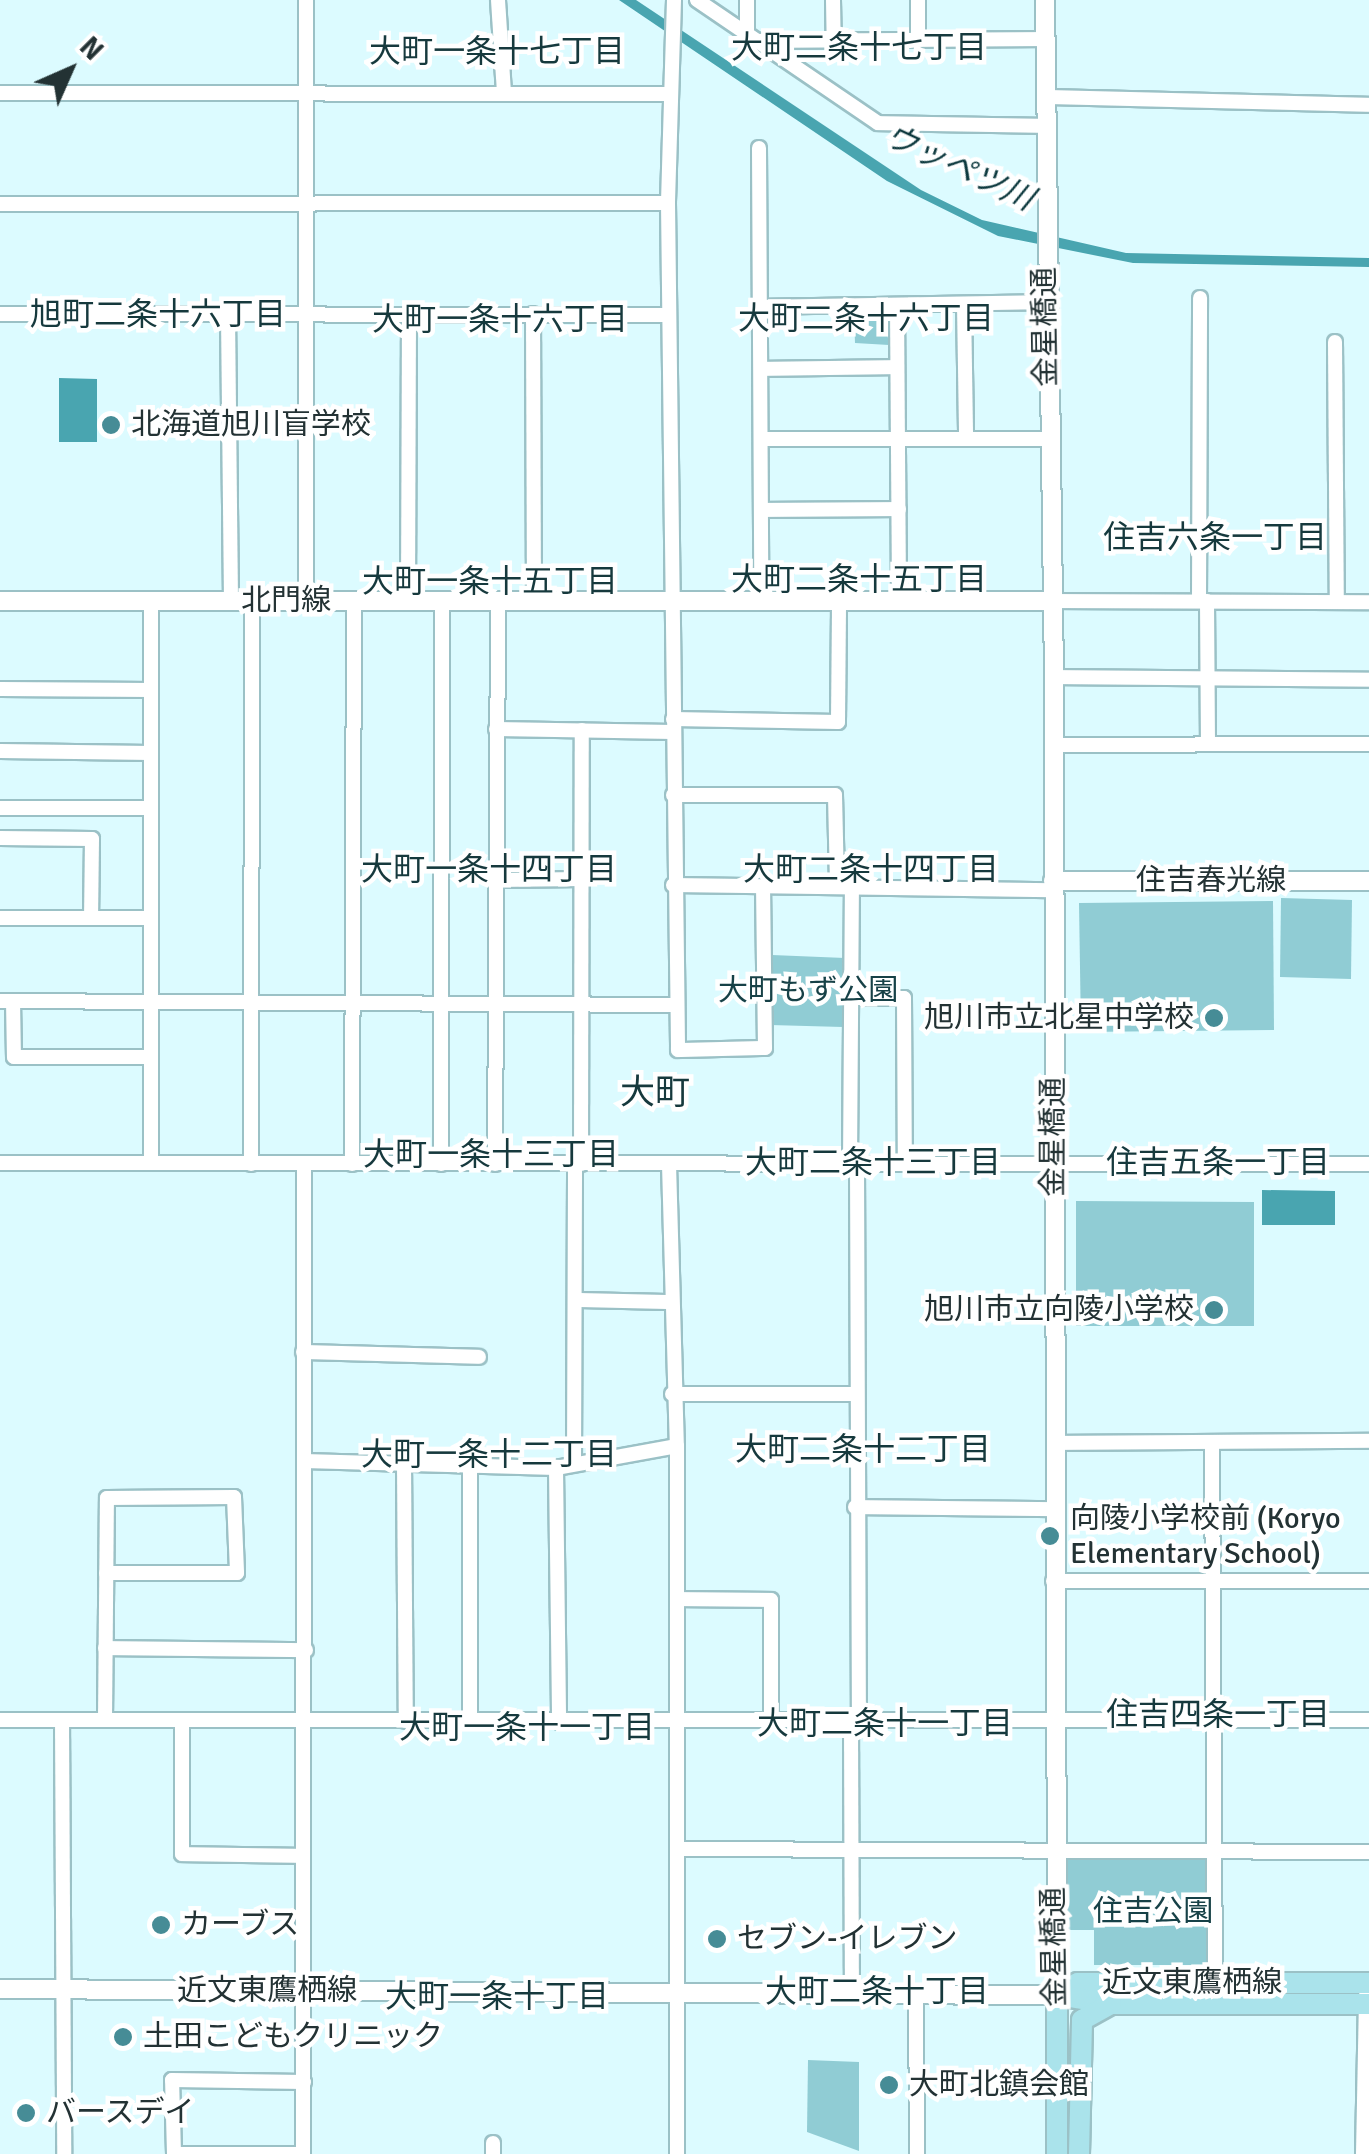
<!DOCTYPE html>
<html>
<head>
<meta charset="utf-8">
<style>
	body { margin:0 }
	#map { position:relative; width:1369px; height:2154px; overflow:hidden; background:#dcfbff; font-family:Signika,"Noto Sans JP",sans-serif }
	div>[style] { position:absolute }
	.green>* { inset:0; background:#90ccd4 }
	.water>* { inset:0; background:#49a5b0 }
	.roads { filter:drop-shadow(2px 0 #9bc1c6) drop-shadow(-2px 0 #9bc1c6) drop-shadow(0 2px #9bc1c6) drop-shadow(0 -2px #9bc1c6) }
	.minor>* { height:14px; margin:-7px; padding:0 7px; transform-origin:7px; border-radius:7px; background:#fff }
	.tertiary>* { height:18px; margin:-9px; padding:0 9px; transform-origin:9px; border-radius:9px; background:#fff }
	.primary>* { height:20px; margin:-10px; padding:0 10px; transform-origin:10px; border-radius:10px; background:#aae3eb }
	.dots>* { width:28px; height:28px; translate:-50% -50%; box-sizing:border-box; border:5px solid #fff; border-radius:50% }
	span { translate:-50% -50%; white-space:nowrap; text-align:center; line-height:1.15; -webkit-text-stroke:9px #fff; paint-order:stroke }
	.street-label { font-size:30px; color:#233234 }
	.poi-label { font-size:30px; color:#233234 }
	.left { translate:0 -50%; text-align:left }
	.right { translate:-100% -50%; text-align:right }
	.park-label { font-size:30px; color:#174147 }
	.neighbourhood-label { font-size:32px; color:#16393d }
	.water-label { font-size:32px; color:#0d393e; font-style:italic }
	.quarter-label { font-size:35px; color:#16393d }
	.north { position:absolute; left:20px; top:20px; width:100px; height:100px; -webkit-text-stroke:8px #fff; paint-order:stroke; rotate:45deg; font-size:28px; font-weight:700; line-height:40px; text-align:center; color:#233234 }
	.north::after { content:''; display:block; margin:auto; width:35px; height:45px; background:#233234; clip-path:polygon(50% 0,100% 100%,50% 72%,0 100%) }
</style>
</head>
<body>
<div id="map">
	<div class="green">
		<div style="clip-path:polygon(854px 313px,884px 313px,889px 345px,855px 343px)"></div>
		<div style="clip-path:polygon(1281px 898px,1352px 900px,1351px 979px,1280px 977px)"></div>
		<div style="clip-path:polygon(1273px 901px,1274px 1030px,1081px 1032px,1079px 903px)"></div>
		<div style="clip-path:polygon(772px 955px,845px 958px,843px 1027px,770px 1025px)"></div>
		<div style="clip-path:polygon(1076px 1201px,1254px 1202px,1254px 1326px,1076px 1326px)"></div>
		<div style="clip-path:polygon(1068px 1857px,1206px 1858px,1206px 1965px,1094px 1965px,1094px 1930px,1068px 1930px)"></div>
		<div style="clip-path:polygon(808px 2060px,859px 2062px,859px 2151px,807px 2132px)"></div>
	</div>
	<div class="water">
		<div style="clip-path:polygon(619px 0,636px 0,921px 190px,982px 220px,1126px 253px,1369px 258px,1369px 267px,1133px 263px,998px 236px,887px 181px)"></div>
		<div style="clip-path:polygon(59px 378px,97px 379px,97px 442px,59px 442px)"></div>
		<div style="clip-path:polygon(1262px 1190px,1335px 1191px,1335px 1225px,1262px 1225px)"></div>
	</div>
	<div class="roads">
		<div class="minor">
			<div style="left:306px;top:0;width:601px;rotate:90deg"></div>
			<div style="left:498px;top:0;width:92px;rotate:86.3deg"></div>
			<div style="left:674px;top:0;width:203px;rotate:91.7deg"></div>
			<div style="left:668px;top:203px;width:847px;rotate:89.32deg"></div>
			<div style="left:678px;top:1050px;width:87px;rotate:-1.3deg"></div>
			<div style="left:765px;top:1048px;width:161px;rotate:-90.7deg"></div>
			<div style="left:697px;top:0;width:219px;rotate:34.2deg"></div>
			<div style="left:878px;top:123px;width:167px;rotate:1deg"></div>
			<div style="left:833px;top:0;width:39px;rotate:89deg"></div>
			<div style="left:747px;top:34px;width:34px;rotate:-90deg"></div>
			<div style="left:918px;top:39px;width:39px;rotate:-90deg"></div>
			<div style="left:756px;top:41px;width:288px;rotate:-0.4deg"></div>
			<div style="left:0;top:93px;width:670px;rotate:0.09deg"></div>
			<div style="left:1045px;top:97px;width:324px;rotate:1.4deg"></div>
			<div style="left:759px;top:148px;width:453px;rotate:89.7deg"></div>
			<div style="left:0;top:204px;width:668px;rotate:-0.09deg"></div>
			<div style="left:964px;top:304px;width:134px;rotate:89.1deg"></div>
			<div style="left:897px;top:306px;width:295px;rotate:89.6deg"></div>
			<div style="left:761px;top:307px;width:284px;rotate:-1deg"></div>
			<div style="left:0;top:314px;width:669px;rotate:0.09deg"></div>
			<div style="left:228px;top:314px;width:287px;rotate:89.4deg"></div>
			<div style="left:533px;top:314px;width:288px;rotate:89.8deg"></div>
			<div style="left:1335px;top:342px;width:260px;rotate:89.6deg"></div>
			<div style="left:761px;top:369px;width:136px;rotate:-0.8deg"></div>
			<div style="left:761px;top:439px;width:287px"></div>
			<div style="left:761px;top:510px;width:138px;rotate:-0.4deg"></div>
			<div style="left:408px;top:601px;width:287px;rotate:-89.8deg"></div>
			<div style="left:1053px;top:601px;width:316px;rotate:0.2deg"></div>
			<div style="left:1199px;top:601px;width:303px;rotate:-89.8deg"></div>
			<div style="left:1207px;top:601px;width:143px;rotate:89.6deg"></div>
			<div style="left:1054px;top:677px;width:315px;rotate:0.5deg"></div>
			<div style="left:0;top:689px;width:151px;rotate:0.4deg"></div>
			<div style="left:673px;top:719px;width:165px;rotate:1deg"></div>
			<div style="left:838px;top:722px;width:121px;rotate:-89.5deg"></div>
			<div style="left:496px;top:729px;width:177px;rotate:1deg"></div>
			<div style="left:1054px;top:745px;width:315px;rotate:-0.2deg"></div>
			<div style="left:0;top:751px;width:151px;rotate:0.8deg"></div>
			<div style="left:673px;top:795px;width:162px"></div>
			<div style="left:835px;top:795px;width:91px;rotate:88.7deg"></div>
			<div style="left:0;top:808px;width:151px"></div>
			<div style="left:0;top:838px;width:92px;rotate:0.6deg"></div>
			<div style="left:92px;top:839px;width:79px;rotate:90.7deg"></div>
			<div style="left:496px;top:880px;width:87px;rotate:-0.7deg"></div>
			<div style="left:673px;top:885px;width:380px;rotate:0.8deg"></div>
			<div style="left:0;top:918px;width:151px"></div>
			<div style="left:851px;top:998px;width:53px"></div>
			<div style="left:904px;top:998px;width:166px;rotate:89.7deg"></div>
			<div style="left:0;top:1001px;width:675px;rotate:0.34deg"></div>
			<div style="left:13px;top:1001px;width:56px;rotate:89deg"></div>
			<div style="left:14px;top:1057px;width:137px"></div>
			<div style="left:0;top:1163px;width:1369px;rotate:0.04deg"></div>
			<div style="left:151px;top:1163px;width:562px;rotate:-90deg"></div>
			<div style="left:251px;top:1164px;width:563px;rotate:-89.9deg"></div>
			<div style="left:352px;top:1164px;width:563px;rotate:-89.8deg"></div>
			<div style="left:441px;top:1164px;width:563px;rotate:-89.9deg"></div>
			<div style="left:495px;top:1164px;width:563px;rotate:-89.69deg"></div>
			<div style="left:581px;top:1164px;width:434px;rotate:-89.9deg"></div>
			<div style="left:669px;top:1164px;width:282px;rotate:88.4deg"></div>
			<div style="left:677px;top:1446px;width:708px;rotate:90deg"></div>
			<div style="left:850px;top:1164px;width:278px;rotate:-89.6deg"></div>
			<div style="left:857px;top:1164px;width:559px;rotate:89.8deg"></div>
			<div style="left:575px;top:1300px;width:96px;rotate:1.2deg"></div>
			<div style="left:303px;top:1352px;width:176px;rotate:1.6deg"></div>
			<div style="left:672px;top:1394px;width:183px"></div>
			<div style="left:1212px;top:1442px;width:549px;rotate:89.69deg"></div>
			<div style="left:1054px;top:1443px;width:315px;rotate:-0.4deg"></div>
			<div style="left:304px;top:1461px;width:252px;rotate:1.6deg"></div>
			<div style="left:556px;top:1468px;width:123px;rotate:-10.3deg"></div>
			<div style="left:404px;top:1462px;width:259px;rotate:89.6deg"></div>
			<div style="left:574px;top:1463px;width:299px;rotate:-89.8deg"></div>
			<div style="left:470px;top:1464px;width:258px;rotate:90deg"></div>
			<div style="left:556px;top:1468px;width:254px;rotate:89.3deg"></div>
			<div style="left:855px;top:1507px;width:199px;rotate:0.6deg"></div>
			<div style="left:1053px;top:1581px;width:316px"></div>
			<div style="left:678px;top:1599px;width:93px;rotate:0.6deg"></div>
			<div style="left:771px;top:1600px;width:121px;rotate:90deg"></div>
			<div style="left:105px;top:1648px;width:201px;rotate:0.6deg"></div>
			<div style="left:0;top:1720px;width:1369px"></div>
			<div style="left:62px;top:1720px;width:434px;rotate:89.7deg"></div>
			<div style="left:105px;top:1720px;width:222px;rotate:-89.5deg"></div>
			<div style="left:107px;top:1498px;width:127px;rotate:-0.5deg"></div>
			<div style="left:234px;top:1497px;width:76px;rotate:87.7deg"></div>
			<div style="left:237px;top:1573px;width:131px;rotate:180deg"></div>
			<div style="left:182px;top:1721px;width:133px;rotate:90deg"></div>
			<div style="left:182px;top:1854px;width:121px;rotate:0.9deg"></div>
			<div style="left:851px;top:1723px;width:271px;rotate:89.8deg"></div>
			<div style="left:678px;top:1849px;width:691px;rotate:0.25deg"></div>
			<div style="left:916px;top:1994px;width:160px;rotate:89.6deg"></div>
			<div style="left:303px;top:2154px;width:991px;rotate:-89.94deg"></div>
			<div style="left:303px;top:2154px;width:129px;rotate:180deg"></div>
			<div style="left:174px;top:2154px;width:74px;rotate:-91.5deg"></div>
			<div style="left:172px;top:2080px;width:132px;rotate:0.9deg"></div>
			<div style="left:493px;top:2154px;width:11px;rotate:-90deg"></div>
			<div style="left:1363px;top:2154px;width:159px;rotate:-88.9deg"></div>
		</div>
		<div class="tertiary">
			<div style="left:0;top:601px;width:1053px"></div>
			<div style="left:1053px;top:881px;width:316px"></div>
			<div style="left:0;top:1989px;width:1057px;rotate:0.33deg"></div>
			<div style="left:1057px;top:1995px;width:1318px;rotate:-90.13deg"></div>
			<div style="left:1054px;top:677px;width:677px;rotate:-90.76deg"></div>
		</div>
		<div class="primary">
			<div style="left:1057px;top:1995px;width:24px;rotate:-30deg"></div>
			<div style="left:1078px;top:1983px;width:291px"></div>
			<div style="left:1057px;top:1995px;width:57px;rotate:9.1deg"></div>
			<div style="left:1113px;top:2004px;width:256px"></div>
			<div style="left:1057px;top:1995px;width:159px;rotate:90deg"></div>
			<div style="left:1079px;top:2154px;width:134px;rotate:-88.7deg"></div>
			<div style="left:1082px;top:2020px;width:33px;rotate:-29deg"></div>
		</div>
	</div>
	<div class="dots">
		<div style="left:111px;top:425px;background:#468c96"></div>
		<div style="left:1214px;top:1018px;background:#468c96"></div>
		<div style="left:1214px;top:1310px;background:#468c96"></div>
		<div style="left:1050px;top:1536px;background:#468c96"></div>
		<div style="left:161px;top:1925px;background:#468c96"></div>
		<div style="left:717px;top:1939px;background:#468c96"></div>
		<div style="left:123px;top:2037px;background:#468c96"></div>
		<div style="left:889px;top:2085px;background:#468c96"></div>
		<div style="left:26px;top:2113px;background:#468c96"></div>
	</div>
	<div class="street-label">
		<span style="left:1046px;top:327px;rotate:-91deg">金星橋通</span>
		<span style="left:286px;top:601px">北門線</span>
		<span style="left:1211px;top:881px">住吉春光線</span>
		<span style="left:1054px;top:1137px;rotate:-90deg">金星橋通</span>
		<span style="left:1055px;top:1947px;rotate:-91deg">金星橋通</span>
		<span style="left:1192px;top:1983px">近文東鷹栖線</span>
		<span style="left:267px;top:1991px">近文東鷹栖線</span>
	</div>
	<div class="poi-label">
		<span class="left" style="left:131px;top:425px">北海道旭川盲学校</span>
		<span class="right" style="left:1194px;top:1018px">旭川市立北星中学校</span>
		<span class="right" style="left:1194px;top:1310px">旭川市立向陵小学校</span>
		<span class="left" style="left:1070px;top:1536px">向陵小学校前 (Koryo<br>Elementary School)</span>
		<span class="left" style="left:181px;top:1925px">カーブス</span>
		<span class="left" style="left:737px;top:1939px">セブン-イレブン</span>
		<span class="left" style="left:143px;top:2037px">土田こどもクリニック</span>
		<span class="left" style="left:909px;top:2085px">大町北鎮会館</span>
		<span class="left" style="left:46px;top:2113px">バースデイ</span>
	</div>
	<div class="park-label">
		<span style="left:808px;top:991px">大町もず公園</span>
		<span style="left:1153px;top:1912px">住吉公園</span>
	</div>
	<div class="neighbourhood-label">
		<span style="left:859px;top:48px">大町二条十七丁目</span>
		<span style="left:497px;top:52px">大町一条十七丁目</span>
		<span style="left:158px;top:315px">旭町二条十六丁目</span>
		<span style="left:866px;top:319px">大町二条十六丁目</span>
		<span style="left:500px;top:320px">大町一条十六丁目</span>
		<span style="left:1215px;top:538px">住吉六条一丁目</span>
		<span style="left:859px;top:580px">大町二条十五丁目</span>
		<span style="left:490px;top:582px">大町一条十五丁目</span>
		<span style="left:489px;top:870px">大町一条十四丁目</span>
		<span style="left:871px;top:870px">大町二条十四丁目</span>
		<span style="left:491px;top:1155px">大町一条十三丁目</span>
		<span style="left:873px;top:1163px">大町二条十三丁目</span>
		<span style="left:1218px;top:1163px">住吉五条一丁目</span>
		<span style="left:863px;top:1450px">大町二条十二丁目</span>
		<span style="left:489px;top:1455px">大町一条十二丁目</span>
		<span style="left:1218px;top:1715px">住吉四条一丁目</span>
		<span style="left:885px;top:1724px">大町二条十一丁目</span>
		<span style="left:527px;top:1728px">大町一条十一丁目</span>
		<span style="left:877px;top:1992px">大町二条十丁目</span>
		<span style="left:497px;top:1997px">大町一条十丁目</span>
	</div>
	<div class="water-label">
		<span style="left:959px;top:168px;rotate:25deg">ウッペツ川</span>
	</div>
	<div class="quarter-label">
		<span style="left:655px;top:1093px">大町</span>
	</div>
	<div class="north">N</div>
</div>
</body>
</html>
